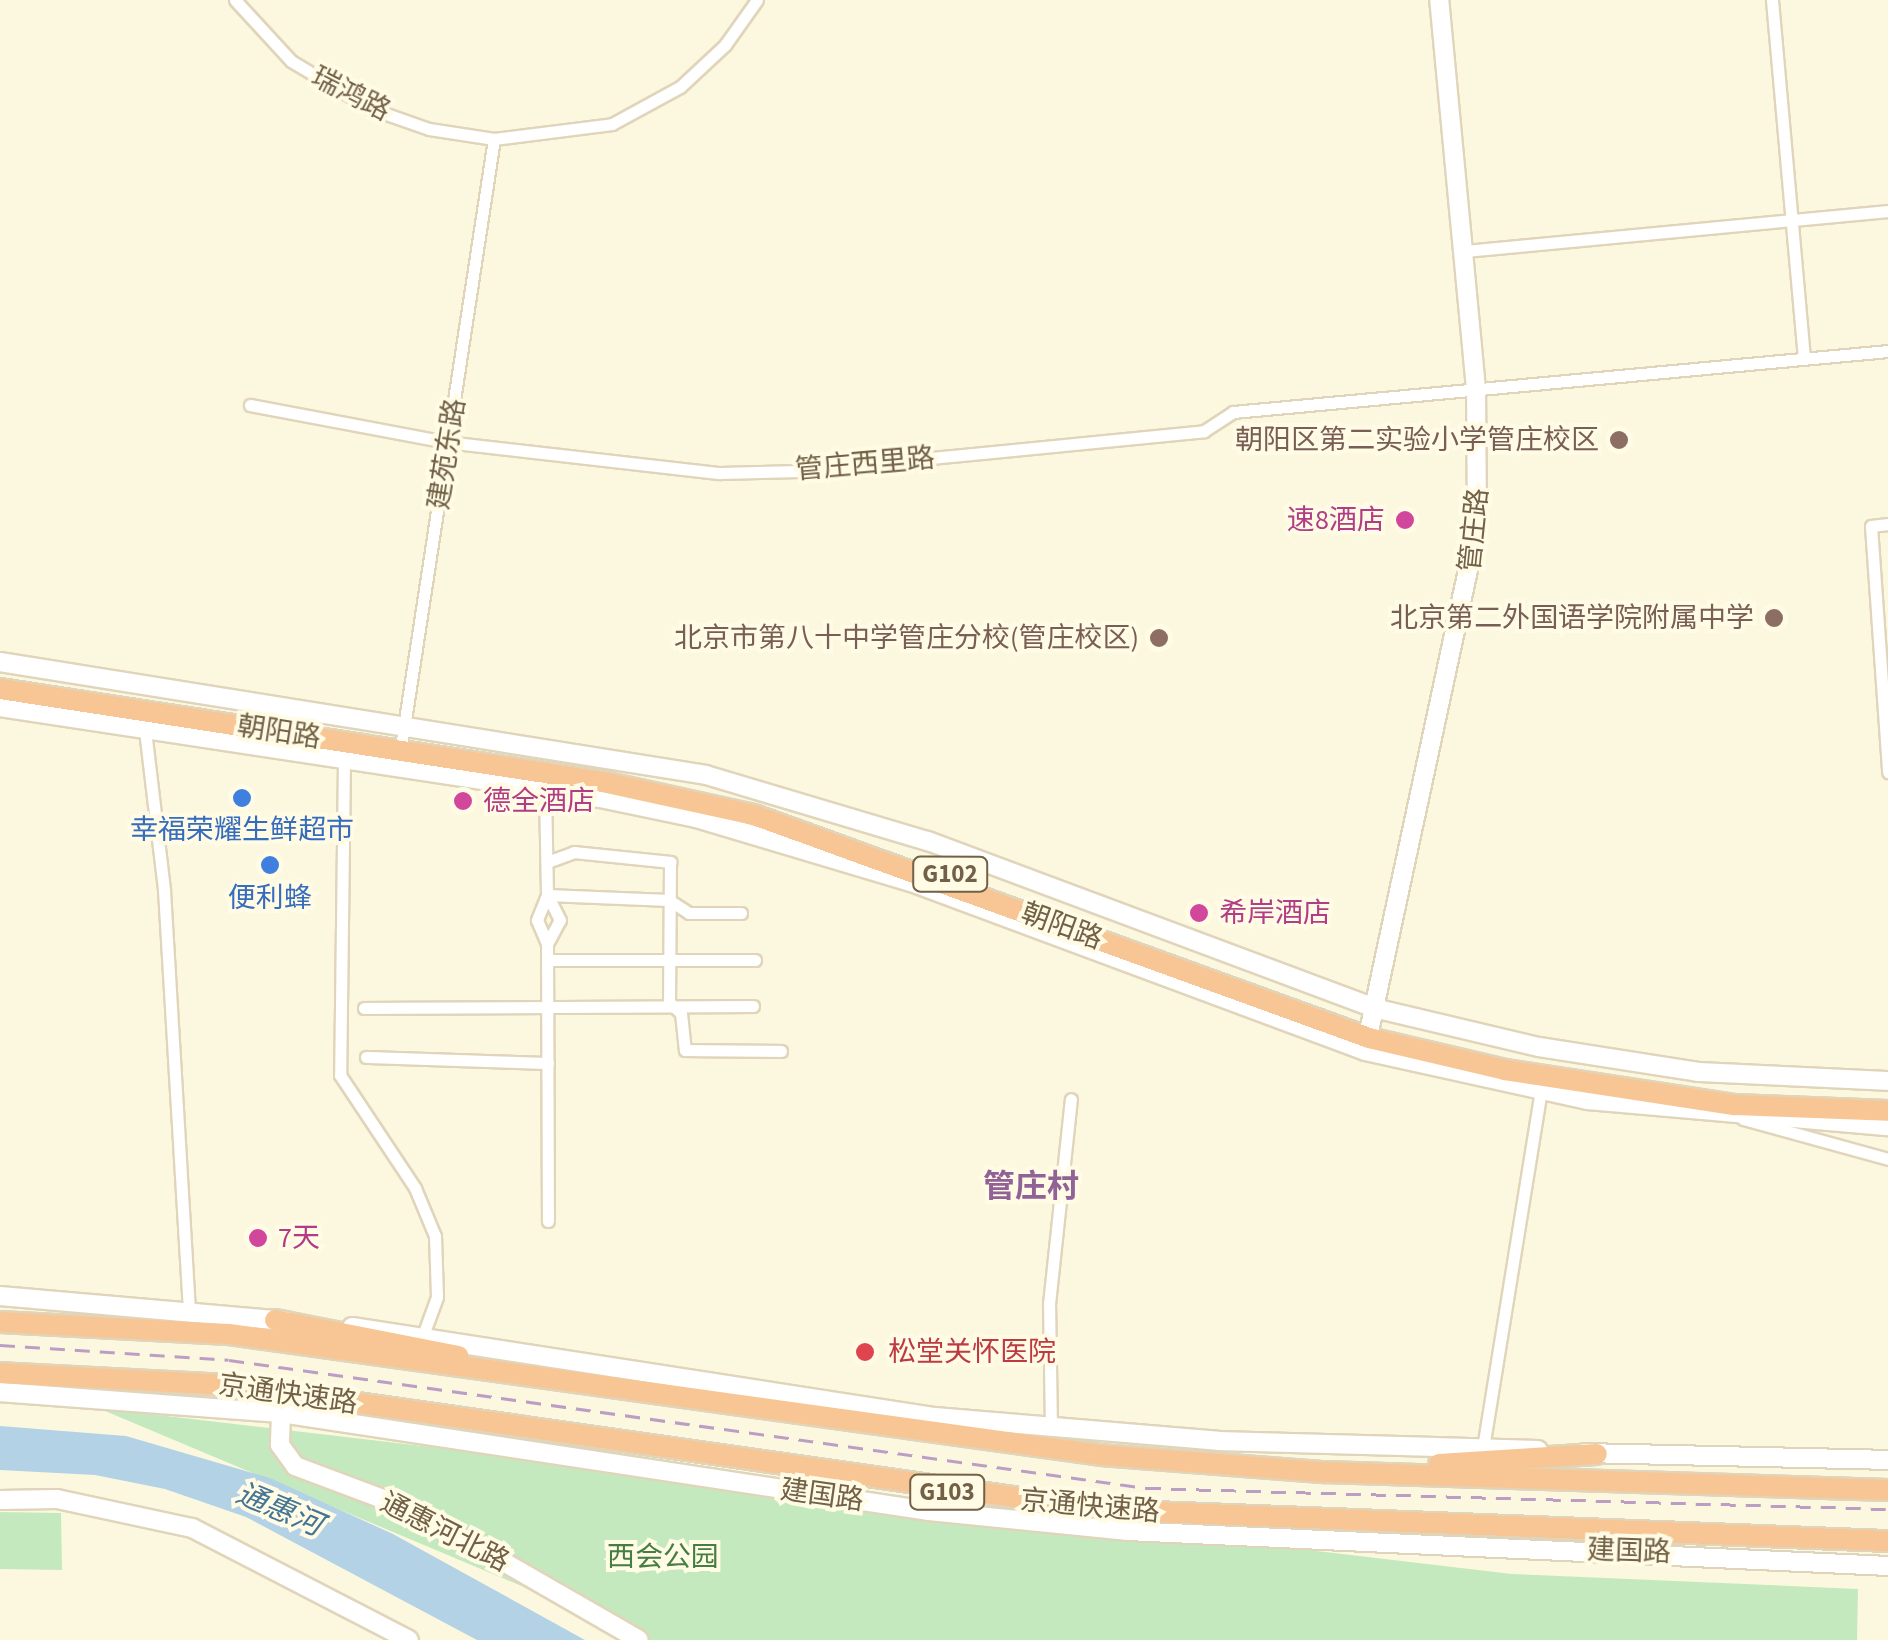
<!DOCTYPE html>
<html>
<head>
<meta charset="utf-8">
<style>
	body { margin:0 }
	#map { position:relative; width:1888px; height:1640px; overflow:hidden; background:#fcf8df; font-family:"Source Sans 3","Noto Sans SC",sans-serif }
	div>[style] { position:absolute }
	.green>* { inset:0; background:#c5e9be }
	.water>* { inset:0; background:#b3d2e5 }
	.roads { filter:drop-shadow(2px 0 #e0d5bb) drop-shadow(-2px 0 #e0d5bb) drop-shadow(0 2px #e0d5bb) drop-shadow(0 -2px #e0d5bb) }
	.street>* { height:11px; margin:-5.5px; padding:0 5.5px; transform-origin:5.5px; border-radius:5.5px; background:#fff }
	.secondary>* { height:18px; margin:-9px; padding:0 9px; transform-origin:9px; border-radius:9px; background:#fff }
	.highway>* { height:20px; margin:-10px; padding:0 10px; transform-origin:10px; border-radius:10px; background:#f8c694 }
	.rail>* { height:2.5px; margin-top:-1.25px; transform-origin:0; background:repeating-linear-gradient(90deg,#bc9ec4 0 15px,transparent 0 25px) }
	.dots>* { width:28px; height:28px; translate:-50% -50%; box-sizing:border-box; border:5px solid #fffbe5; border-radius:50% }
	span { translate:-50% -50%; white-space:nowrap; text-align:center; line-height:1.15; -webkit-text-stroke:8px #fffbe5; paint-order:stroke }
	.shield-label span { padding:2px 8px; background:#fffbe5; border:2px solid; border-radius:8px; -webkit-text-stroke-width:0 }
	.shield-label { font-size:25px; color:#726147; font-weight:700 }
	.street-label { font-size:28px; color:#726147 }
	.education-label { font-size:28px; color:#785e54 }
	.right { translate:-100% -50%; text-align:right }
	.hotel-label { font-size:28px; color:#b23c85 }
	.left { translate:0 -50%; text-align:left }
	.shop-label { font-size:28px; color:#366cbe }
	.health-label { font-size:28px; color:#be3a42 }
	.park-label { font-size:28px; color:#447e41 }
	.water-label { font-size:30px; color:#457594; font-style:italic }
	.quarter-label { font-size:32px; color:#916296; font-weight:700 }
</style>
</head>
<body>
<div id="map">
	<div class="green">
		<div style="clip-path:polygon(98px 1408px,1512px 1574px,1858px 1589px,1857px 1640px,650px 1640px)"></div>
		<div style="clip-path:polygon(0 1512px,61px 1513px,62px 1570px,0 1569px)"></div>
	</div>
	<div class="water">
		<div style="clip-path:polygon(0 1426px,126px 1436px,270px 1478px,393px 1534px,585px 1640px,477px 1640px,246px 1517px,165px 1489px,95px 1475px,0 1470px)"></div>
	</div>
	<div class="roads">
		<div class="street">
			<div style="left:235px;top:0;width:83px;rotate:47.4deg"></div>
			<div style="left:291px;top:61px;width:94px;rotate:30.7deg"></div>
			<div style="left:372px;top:109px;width:60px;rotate:19.3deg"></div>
			<div style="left:429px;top:129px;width:66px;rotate:8.7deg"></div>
			<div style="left:494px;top:139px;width:119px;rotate:-7.2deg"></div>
			<div style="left:612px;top:124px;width:77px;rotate:-28.6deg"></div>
			<div style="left:680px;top:87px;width:62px;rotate:-43deg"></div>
			<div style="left:725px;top:45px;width:55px;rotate:-54.6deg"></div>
			<div style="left:1772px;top:0;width:360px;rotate:84.9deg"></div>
			<div style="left:1465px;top:251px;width:425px;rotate:-5.4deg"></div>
			<div style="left:250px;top:405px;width:199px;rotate:10.7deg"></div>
			<div style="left:446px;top:442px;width:276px;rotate:6.5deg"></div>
			<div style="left:720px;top:473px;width:79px;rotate:-1.5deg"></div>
			<div style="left:799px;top:471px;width:407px;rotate:-5.6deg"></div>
			<div style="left:1204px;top:431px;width:35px;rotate:-33deg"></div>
			<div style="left:1233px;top:412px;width:658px;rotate:-5.32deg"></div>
			<div style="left:1888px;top:524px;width:17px;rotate:173deg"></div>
			<div style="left:1871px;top:526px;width:247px;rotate:86deg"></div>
			<div style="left:145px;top:730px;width:161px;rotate:83.2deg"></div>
			<div style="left:164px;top:890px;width:419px;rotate:86.6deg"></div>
			<div style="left:400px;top:753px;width:621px;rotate:-81.3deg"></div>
			<div style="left:344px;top:760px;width:315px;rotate:90.7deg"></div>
			<div style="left:340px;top:1075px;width:136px;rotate:56.4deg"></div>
			<div style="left:415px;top:1188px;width:52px;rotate:67.4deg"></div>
			<div style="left:435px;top:1236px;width:61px;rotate:88.1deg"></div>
			<div style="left:437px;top:1297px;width:40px;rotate:110.2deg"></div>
			<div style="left:545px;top:790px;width:105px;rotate:88.9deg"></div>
			<div style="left:547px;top:895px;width:27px;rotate:112deg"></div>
			<div style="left:537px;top:920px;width:26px;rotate:67deg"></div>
			<div style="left:547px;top:944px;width:27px;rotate:-62deg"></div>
			<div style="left:560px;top:920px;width:28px;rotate:-117deg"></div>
			<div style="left:547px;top:862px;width:29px;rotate:-20deg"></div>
			<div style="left:574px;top:852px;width:97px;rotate:5.9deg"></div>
			<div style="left:670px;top:862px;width:140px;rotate:90.4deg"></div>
			<div style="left:669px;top:1002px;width:16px;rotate:43deg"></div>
			<div style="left:681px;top:1013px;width:37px;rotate:84deg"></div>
			<div style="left:685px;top:1050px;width:96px;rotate:0.6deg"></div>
			<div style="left:547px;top:895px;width:122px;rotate:2.3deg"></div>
			<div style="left:669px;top:900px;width:24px;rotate:33deg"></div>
			<div style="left:689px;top:913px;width:52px"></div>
			<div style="left:547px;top:944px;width:277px;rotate:89.8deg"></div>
			<div style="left:547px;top:960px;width:208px"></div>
			<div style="left:364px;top:1008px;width:389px;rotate:-0.3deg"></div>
			<div style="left:366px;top:1057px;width:182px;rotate:1.9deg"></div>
			<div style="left:1743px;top:1119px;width:150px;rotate:15.4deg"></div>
			<div style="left:1051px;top:1428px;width:124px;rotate:-90.9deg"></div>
			<div style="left:1049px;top:1304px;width:206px;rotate:-83.9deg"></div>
			<div style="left:1483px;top:1448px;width:362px;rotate:-80.8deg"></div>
		</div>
		<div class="secondary">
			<div style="left:0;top:662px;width:715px;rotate:9.09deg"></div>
			<div style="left:706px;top:775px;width:232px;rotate:16.6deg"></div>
			<div style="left:928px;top:841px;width:480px;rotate:20.5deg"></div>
			<div style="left:1378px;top:1009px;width:165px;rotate:13.3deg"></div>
			<div style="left:1539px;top:1047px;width:161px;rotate:8.9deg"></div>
			<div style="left:1698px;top:1072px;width:190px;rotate:2.7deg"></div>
			<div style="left:0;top:707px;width:607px;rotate:8.62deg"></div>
			<div style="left:600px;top:798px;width:98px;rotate:11.8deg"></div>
			<div style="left:696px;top:818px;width:224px;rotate:16.6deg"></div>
			<div style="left:911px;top:882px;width:484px;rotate:20.4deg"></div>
			<div style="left:1365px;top:1051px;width:228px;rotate:12.4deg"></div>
			<div style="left:1588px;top:1100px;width:301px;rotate:5deg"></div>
			<div style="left:1365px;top:1050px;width:534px;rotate:-77.89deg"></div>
			<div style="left:1477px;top:528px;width:139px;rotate:-90.4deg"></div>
			<div style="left:1476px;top:389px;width:391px;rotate:-95.4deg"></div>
			<div style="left:0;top:1296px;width:287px;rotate:5deg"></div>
			<div style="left:352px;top:1327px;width:590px;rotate:8.78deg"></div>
			<div style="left:935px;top:1417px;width:284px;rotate:4.8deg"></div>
			<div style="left:1218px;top:1441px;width:320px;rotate:1.6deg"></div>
			<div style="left:0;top:1392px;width:282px;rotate:4.3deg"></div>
			<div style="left:281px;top:1413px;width:654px;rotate:8.61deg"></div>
			<div style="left:928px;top:1511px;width:200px;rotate:5.7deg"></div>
			<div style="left:1127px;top:1531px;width:762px;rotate:2.63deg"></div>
			<div style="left:281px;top:1413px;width:32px;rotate:92deg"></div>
			<div style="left:280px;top:1445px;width:26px;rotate:54deg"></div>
			<div style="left:295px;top:1466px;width:128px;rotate:20.6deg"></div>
			<div style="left:415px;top:1511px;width:258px;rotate:29.9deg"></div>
			<div style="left:1584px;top:1453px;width:304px;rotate:1.3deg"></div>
			<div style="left:0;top:1500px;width:57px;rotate:-1deg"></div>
			<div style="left:57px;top:1499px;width:138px;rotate:12.1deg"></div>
			<div style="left:192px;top:1528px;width:244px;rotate:27.3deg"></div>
		</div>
		<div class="highway">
			<div style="left:0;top:689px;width:610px;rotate:8.77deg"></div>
			<div style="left:603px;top:782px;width:155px;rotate:12.3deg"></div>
			<div style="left:754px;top:815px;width:654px;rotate:19.93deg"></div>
			<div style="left:1369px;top:1038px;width:140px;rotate:13.2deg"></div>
			<div style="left:1505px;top:1070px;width:233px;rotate:8.7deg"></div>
			<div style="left:1735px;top:1105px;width:153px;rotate:2.2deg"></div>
			<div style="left:275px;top:1320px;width:187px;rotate:11.1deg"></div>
			<div style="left:0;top:1322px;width:229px;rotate:3deg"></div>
			<div style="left:229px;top:1334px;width:880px;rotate:7.9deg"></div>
			<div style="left:1101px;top:1455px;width:224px;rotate:4.4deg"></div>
			<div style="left:1324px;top:1472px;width:564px;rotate:1.83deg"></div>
			<div style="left:0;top:1373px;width:232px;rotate:3deg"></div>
			<div style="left:232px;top:1385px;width:882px;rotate:8.15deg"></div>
			<div style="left:1105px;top:1510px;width:784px;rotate:2.27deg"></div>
			<div style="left:1439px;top:1464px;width:158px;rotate:-3.6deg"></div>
		</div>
	</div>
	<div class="rail">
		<div style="left:0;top:1345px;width:229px;rotate:3.7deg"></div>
		<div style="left:229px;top:1360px;width:926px;rotate:7.95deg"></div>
		<div style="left:1146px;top:1488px;width:742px;rotate:1.62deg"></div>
	</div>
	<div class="dots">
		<div style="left:1619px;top:440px;background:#8d6e63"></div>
		<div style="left:1405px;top:520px;background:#d1479c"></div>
		<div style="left:1774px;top:618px;background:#8d6e63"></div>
		<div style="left:1159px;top:638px;background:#8d6e63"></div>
		<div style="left:242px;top:798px;background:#3f7fe0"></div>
		<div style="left:463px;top:801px;background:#d1479c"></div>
		<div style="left:270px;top:865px;background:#3f7fe0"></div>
		<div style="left:1199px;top:913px;background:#d1479c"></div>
		<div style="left:258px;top:1238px;background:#d1479c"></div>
		<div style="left:865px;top:1352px;background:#e0444e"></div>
	</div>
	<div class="shield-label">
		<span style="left:950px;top:874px">G102</span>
		<span style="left:947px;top:1492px">G103</span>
	</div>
	<div class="street-label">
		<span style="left:351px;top:94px;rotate:27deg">瑞鸿路</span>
		<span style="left:447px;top:454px;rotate:-81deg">建苑东路</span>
		<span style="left:865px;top:464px;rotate:-5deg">管庄西里路</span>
		<span style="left:1474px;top:530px;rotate:-84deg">管庄路</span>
		<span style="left:279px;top:732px;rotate:9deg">朝阳路</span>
		<span style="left:1062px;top:926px;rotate:20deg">朝阳路</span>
		<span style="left:288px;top:1394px;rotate:8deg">京通快速路</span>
		<span style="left:822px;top:1495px;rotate:8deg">建国路</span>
		<span style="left:1090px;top:1506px;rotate:5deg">京通快速路</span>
		<span style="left:445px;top:1532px;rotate:27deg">通惠河北路</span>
		<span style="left:1629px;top:1551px;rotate:2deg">建国路</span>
	</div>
	<div class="education-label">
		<span class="right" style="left:1599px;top:440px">朝阳区第二实验小学管庄校区</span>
		<span class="right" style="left:1754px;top:618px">北京第二外国语学院附属中学</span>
		<span class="right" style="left:1139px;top:638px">北京市第八十中学管庄分校(管庄校区)</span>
	</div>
	<div class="hotel-label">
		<span class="right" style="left:1385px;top:520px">速8酒店</span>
		<span class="left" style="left:483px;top:801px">德全酒店</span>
		<span class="left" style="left:1219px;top:913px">希岸酒店</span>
		<span class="left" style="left:278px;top:1238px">7天</span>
	</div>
	<div class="shop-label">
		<span style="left:242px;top:830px">幸福荣耀生鲜超市</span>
		<span style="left:270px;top:898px">便利蜂</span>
	</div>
	<div class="health-label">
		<span class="left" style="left:888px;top:1352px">松堂关怀医院</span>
	</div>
	<div class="park-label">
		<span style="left:663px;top:1557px">西会公园</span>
	</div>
	<div class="water-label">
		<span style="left:279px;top:1510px;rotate:23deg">通惠河</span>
	</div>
	<div class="quarter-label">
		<span style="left:1031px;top:1187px">管庄村</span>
	</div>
</div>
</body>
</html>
